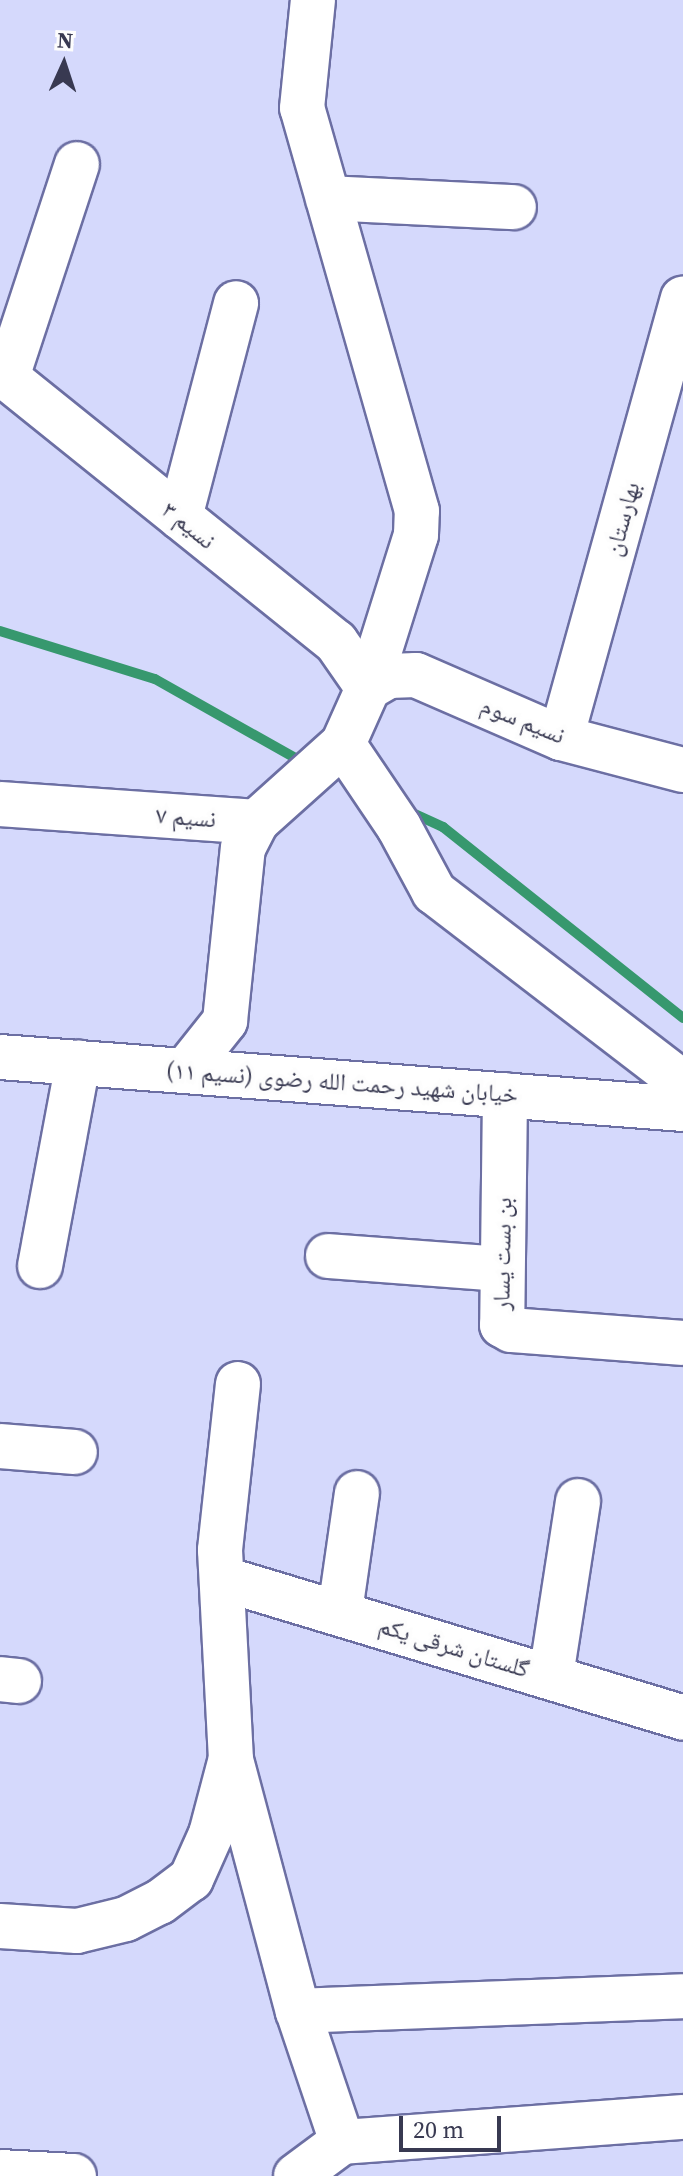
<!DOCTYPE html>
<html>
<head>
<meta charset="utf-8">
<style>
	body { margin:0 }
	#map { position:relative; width:683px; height:2176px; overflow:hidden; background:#d5d9fc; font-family:"Source Serif 4","Noto Naskh Arabic",serif }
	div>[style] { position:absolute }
	.stream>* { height:10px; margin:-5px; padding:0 5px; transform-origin:5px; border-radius:5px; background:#37986e }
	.roads { filter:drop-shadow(2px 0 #6c6fa3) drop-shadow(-2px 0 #6c6fa3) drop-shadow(0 2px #6c6fa3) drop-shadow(0 -2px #6c6fa3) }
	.minor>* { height:44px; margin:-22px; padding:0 22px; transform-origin:22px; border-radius:22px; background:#fff }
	span { translate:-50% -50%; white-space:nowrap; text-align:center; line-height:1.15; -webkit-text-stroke:8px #fdfdfd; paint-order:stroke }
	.street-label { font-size:24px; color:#383951 }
	.north { position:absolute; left:24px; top:24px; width:80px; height:80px; -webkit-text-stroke:6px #fdfdfd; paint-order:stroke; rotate:3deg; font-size:22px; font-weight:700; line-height:32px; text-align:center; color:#383951 }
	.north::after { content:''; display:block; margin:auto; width:28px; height:36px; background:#383951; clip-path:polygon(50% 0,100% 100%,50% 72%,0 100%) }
	.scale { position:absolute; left:399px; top:2116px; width:102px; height:36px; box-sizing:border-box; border:4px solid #383951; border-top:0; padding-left:10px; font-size:24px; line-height:28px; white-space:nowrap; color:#383951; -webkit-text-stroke:6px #fdfdfd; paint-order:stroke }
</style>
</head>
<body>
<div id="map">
	<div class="stream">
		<div style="left:0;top:631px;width:162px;rotate:17.2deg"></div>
		<div style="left:155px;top:679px;width:171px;rotate:29.4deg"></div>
		<div style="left:406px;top:810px;width:41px;rotate:24.7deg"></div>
		<div style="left:443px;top:827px;width:307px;rotate:38.5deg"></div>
	</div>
	<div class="roads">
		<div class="minor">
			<div style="left:328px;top:198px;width:186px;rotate:2.8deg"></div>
			<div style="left:0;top:372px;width:431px;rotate:38.8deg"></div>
			<div style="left:336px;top:642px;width:56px;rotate:55.2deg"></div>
			<div style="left:7px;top:377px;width:224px;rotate:-71.8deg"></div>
			<div style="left:180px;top:517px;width:221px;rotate:-75.3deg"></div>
			<div style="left:368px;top:688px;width:24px;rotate:-30deg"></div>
			<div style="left:389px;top:676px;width:27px;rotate:-2deg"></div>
			<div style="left:416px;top:675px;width:158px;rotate:23.5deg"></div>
			<div style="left:561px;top:738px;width:126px;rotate:14.7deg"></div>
			<div style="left:561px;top:738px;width:456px;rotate:-74.5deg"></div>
			<div style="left:343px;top:744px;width:100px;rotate:56deg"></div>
			<div style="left:399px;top:827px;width:74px;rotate:61.7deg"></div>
			<div style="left:434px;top:892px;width:314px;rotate:37.5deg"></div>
			<div style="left:0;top:804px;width:257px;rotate:4deg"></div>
			<div style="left:0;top:1057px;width:685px;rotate:4.35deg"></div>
			<div style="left:186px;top:1070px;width:63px;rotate:-51.5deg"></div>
			<div style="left:225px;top:1021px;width:174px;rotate:-84.1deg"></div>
			<div style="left:243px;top:848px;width:29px;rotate:-63deg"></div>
			<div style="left:256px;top:822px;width:117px;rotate:-41.9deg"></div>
			<div style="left:343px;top:744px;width:61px;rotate:-65.9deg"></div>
			<div style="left:368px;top:688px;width:160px;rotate:-72.6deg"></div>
			<div style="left:416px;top:535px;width:24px;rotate:-88deg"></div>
			<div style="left:417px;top:511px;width:419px;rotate:-105.9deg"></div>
			<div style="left:302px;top:108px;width:109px;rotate:-84.2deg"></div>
			<div style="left:505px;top:1095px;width:230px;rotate:90.7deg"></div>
			<div style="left:502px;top:1325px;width:10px;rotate:29deg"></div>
			<div style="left:511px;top:1330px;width:172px;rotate:4.3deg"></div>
			<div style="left:328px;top:1256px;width:172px;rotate:4.3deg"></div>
			<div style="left:40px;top:1266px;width:207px;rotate:-79.4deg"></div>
			<div style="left:238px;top:1384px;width:167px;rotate:96.2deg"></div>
			<div style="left:220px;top:1550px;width:210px;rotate:87deg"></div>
			<div style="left:231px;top:1760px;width:260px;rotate:75.1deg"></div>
			<div style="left:298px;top:2011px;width:138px;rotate:71.4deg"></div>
			<div style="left:0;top:1446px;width:75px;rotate:4.6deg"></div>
			<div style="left:224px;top:1579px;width:480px;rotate:16.8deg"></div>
			<div style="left:340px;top:1611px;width:119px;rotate:-81.8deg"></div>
			<div style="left:551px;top:1676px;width:177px;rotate:-81.2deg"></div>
			<div style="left:0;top:1679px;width:19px;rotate:6deg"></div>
			<div style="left:0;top:1926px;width:77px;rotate:3.7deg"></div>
			<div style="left:77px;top:1931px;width:50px;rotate:-13.8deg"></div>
			<div style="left:126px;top:1919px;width:38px;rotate:-27deg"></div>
			<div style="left:160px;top:1902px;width:39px;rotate:-37deg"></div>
			<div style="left:191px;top:1879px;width:49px;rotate:-66deg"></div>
			<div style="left:211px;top:1834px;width:74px;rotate:-75.2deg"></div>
			<div style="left:298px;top:2011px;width:385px;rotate:-2.2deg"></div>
			<div style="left:342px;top:2142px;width:342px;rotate:-4.2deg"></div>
			<div style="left:0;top:2172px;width:74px;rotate:3.1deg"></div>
			<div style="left:296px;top:2176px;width:57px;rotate:-36.5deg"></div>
		</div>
	</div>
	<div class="street-label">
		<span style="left:622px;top:519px;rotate:-75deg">بهارستان</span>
		<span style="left:189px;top:525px;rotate:39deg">نسیم ۳</span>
		<span style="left:523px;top:720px;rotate:22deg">نسیم سوم</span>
		<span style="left:186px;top:817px;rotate:4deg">نسیم ۷</span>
		<span style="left:342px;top:1082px;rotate:4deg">خیابان شهید رحمت الله رضوی (نسیم ۱۱)</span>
		<span style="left:502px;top:1254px;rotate:-89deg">بن بست یسار</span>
		<span style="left:454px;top:1647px;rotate:17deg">گلستان شرقی یکم</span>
	</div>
	<div class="north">N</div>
	<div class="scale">20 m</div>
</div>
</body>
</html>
